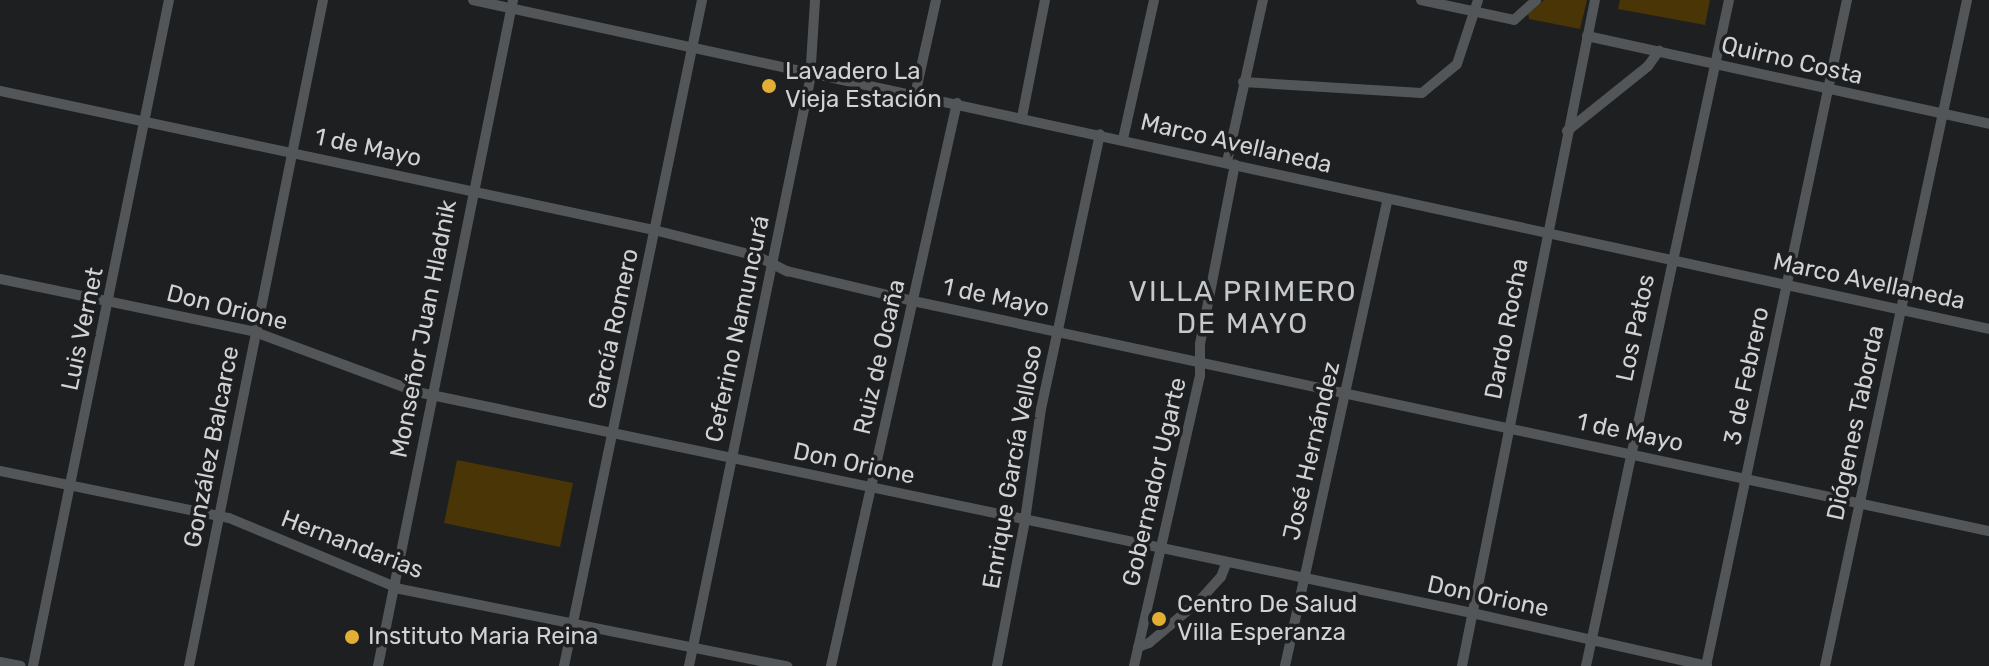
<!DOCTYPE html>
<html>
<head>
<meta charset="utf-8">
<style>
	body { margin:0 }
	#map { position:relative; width:1989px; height:666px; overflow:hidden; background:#1d1f21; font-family:Rubik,sans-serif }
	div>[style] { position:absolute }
	.green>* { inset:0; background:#493506 }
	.minor>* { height:10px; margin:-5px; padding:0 5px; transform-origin:5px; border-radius:5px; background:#535658 }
	.dots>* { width:22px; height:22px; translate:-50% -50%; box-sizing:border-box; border:4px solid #1d1f21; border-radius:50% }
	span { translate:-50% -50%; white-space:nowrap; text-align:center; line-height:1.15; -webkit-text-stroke:7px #1d1f21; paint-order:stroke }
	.street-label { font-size:24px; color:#d1d2d4 }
	.poi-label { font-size:24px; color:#d1d2d4 }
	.left { translate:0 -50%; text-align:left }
	.quarter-label { font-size:28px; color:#c6c9cc; letter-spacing:2px }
</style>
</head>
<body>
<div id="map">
	<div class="green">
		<div style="clip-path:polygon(1544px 0,1587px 0,1580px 29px,1529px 19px,1528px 14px)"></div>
		<div style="clip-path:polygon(1620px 0,1710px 0,1705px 25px,1618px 9px)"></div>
		<div style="clip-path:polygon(457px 460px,573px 483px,560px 547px,444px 523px)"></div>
	</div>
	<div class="minor">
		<div style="left:473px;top:0;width:1551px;rotate:12.24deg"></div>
		<div style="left:1421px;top:0;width:95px;rotate:12.1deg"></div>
		<div style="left:1514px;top:20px;width:30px;rotate:-42deg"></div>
		<div style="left:1587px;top:36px;width:412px;rotate:12.3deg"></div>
		<div style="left:1243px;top:82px;width:179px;rotate:3.5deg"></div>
		<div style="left:1422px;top:93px;width:45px;rotate:-39.6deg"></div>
		<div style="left:1457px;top:64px;width:67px;rotate:-71.8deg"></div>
		<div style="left:0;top:91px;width:669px;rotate:12deg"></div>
		<div style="left:654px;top:230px;width:106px;rotate:14.2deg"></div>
		<div style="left:757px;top:256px;width:34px;rotate:27deg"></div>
		<div style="left:787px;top:271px;width:130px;rotate:13.4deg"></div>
		<div style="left:913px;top:301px;width:1100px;rotate:12.07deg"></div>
		<div style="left:915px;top:95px;width:97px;rotate:-77.5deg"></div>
		<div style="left:1022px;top:117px;width:119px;rotate:-78.9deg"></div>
		<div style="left:1567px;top:131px;width:104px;rotate:-38.7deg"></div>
		<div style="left:1648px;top:66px;width:19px;rotate:-54deg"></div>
		<div style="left:1123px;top:139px;width:142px;rotate:-77.4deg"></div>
		<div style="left:1227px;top:162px;width:166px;rotate:-77.5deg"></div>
		<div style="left:0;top:279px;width:260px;rotate:11.7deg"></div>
		<div style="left:255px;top:332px;width:173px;rotate:20.3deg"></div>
		<div style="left:417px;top:392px;width:1078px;rotate:11.83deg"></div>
		<div style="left:1472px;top:613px;width:241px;rotate:12.7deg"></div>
		<div style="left:0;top:471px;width:234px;rotate:11.6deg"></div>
		<div style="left:229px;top:518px;width:185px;rotate:22.5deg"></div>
		<div style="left:400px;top:589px;width:395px;rotate:11.3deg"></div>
		<div style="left:1138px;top:647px;width:12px;rotate:-20deg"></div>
		<div style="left:1149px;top:643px;width:68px;rotate:-40.2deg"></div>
		<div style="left:1201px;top:599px;width:30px;rotate:-48deg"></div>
		<div style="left:1221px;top:577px;width:14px;rotate:-69deg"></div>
		<div style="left:0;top:662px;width:21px;rotate:11deg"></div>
		<div style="left:33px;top:666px;width:680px;rotate:-78.46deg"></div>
		<div style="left:189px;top:666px;width:679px;rotate:-78.62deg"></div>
		<div style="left:378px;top:666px;width:680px;rotate:-78.54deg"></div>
		<div style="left:564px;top:666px;width:680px;rotate:-78.29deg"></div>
		<div style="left:689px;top:666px;width:598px;rotate:-78.33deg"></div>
		<div style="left:810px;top:80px;width:80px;rotate:-86.4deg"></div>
		<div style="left:831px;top:666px;width:577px;rotate:-77.39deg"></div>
		<div style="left:997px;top:666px;width:149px;rotate:-79.1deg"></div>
		<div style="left:1025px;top:520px;width:112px;rotate:-81.8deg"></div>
		<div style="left:1041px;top:409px;width:281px;rotate:-77.9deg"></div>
		<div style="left:1134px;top:666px;width:297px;rotate:-77.2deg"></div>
		<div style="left:1200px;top:376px;width:32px;rotate:-90deg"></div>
		<div style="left:1200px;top:344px;width:183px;rotate:-79deg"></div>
		<div style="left:1285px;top:666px;width:478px;rotate:-77.6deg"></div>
		<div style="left:1462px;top:666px;width:679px;rotate:-78.71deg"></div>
		<div style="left:1586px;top:666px;width:681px;rotate:-77.88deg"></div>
		<div style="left:1706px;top:666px;width:681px;rotate:-78.05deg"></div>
		<div style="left:1825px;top:666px;width:681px;rotate:-77.96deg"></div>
	</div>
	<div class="dots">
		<div style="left:769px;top:86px;background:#e3ae34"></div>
		<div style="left:1159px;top:619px;background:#e3ae34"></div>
		<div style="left:352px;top:637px;background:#e3ae34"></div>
	</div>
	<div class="street-label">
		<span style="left:1792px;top:61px;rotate:13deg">Quirno Costa</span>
		<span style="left:1236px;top:144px;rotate:13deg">Marco Avellaneda</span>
		<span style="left:368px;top:148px;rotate:12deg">1 de Mayo</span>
		<span style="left:1869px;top:282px;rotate:12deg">Marco Avellaneda</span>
		<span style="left:996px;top:298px;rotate:12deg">1 de Mayo</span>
		<span style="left:227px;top:308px;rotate:14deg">Don Orione</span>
		<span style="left:1636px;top:328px;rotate:-78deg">Los Patos</span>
		<span style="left:83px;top:329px;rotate:-78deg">Luis Vernet</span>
		<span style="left:424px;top:329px;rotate:-79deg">Monseñor Juan Hladnik</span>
		<span style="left:614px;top:329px;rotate:-78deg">García Romero</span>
		<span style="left:738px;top:329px;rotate:-78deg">Ceferino Namuncurá</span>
		<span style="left:1507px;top:329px;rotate:-79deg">Dardo Rocha</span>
		<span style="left:880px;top:357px;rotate:-77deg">Ruiz de Ocaña</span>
		<span style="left:1747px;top:376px;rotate:-78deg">3 de Febrero</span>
		<span style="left:1856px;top:423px;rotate:-78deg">Diógenes Taborda</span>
		<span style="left:1630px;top:433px;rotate:12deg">1 de Mayo</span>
		<span style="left:212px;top:447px;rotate:-79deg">González Balcarce</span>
		<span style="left:1312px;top:451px;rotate:-77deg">José Hernández</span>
		<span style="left:854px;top:464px;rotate:12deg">Don Orione</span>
		<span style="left:1013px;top:467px;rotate:-80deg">Enrique García Velloso</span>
		<span style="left:1155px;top:482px;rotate:-77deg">Gobernador Ugarte</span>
		<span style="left:352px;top:545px;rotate:21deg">Hernandarias</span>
		<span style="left:1488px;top:597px;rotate:12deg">Don Orione</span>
	</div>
	<div class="poi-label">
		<span class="left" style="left:785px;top:86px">Lavadero La<br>Vieja Estación</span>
		<span class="left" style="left:1177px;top:619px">Centro De Salud<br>Villa Esperanza</span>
		<span class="left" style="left:368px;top:637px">Instituto Maria Reina</span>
	</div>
	<div class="quarter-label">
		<span style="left:1243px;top:308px">VILLA PRIMERO<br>DE MAYO</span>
	</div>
</div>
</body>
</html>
